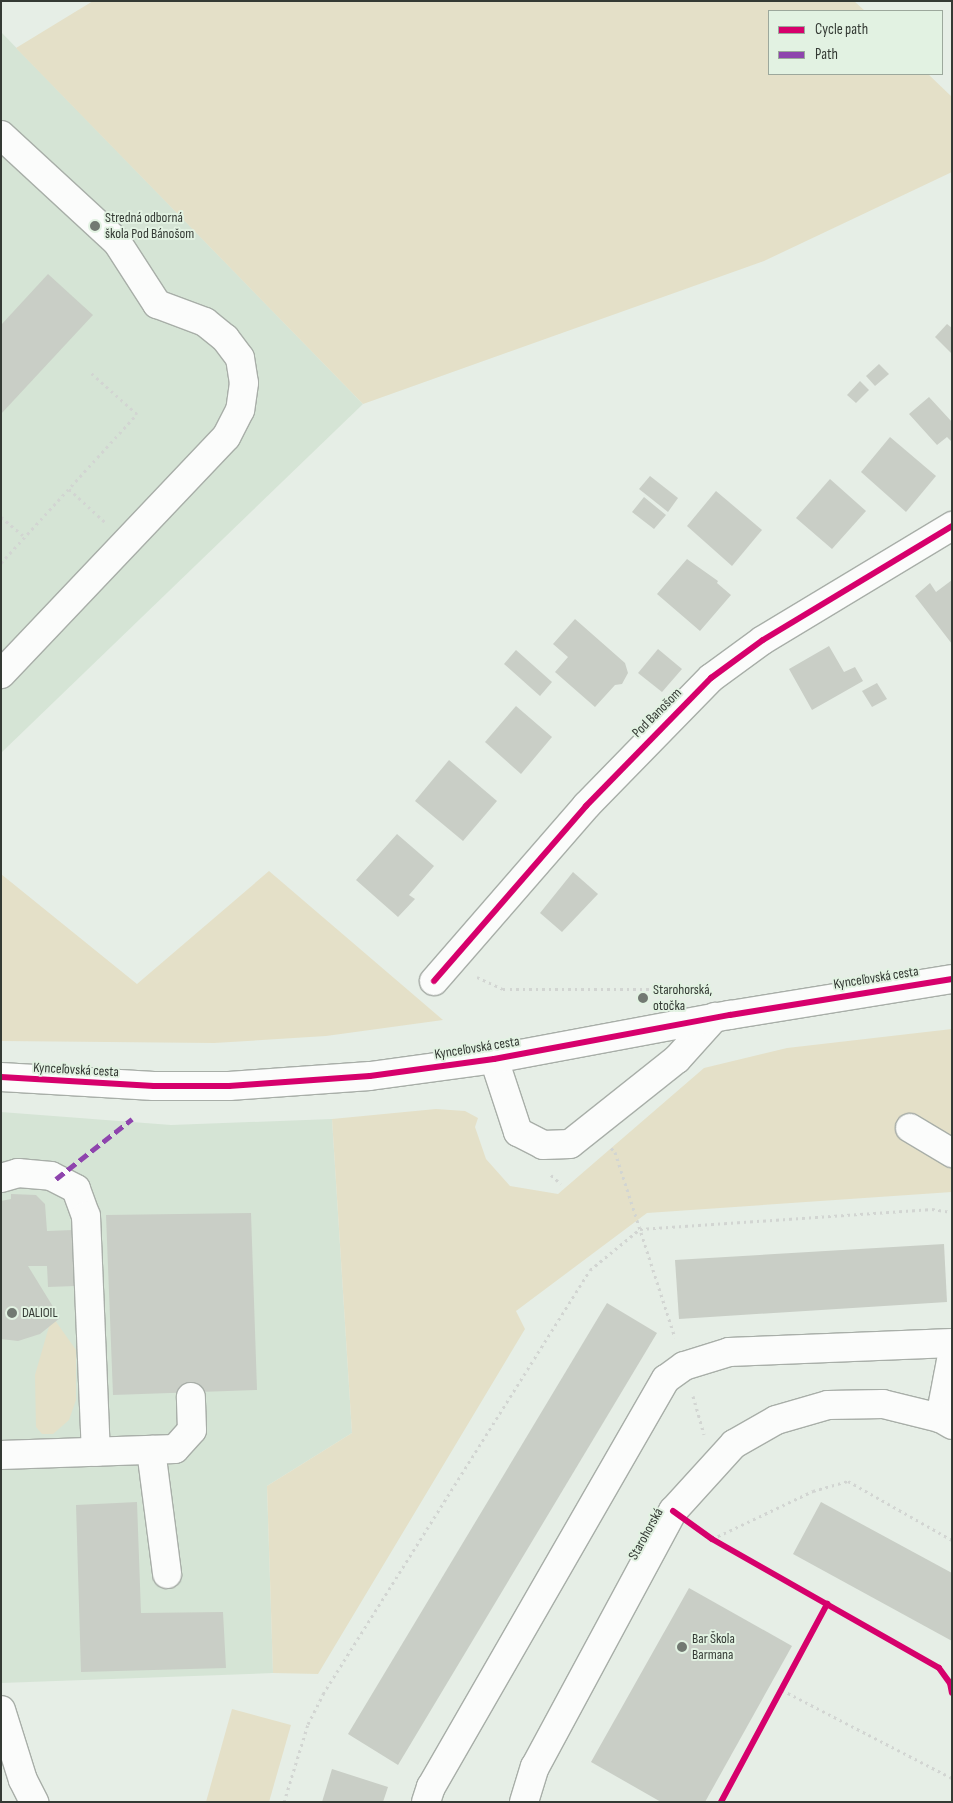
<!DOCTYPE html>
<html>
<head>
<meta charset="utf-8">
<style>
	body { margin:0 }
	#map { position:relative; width:953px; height:1803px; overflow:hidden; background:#e6eee6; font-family:"Sofia Sans Condensed",sans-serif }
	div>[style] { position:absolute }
	.built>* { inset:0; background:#d5e4d5 }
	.green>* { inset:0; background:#e4e0c8 }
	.building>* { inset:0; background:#c9cec6 }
	.path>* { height:3px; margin-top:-1.5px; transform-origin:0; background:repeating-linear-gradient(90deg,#d2d5d2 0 2.5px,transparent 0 6.5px) }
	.roads { filter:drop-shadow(1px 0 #a8aea8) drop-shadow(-1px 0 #a8aea8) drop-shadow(0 1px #a8aea8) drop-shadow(0 -1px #a8aea8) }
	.minor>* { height:28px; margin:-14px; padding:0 14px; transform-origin:14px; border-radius:14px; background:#fbfcfb }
	.quiet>* { height:5px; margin-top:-2.5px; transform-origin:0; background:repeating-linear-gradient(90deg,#8e44ad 0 10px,transparent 0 15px) }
	.cycleway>* { height:6px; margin:-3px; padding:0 3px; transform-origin:3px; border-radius:3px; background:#d6006c }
	.dots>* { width:14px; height:14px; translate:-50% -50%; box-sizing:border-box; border:2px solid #e2f2e2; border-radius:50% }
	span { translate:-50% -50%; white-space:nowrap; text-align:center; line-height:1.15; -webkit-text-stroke:4px #e2f2e2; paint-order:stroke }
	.poi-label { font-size:14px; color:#343a34 }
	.left { translate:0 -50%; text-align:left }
	.street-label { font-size:14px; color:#343a34 }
	.frame { position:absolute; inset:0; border:2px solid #343a34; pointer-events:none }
	.legend { position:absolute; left:768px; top:10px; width:175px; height:65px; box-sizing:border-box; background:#e2f2e2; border:1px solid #9ca89c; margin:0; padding:6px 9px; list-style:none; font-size:15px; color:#343a34 }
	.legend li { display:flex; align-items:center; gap:10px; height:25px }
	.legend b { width:25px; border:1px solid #9ca89c }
</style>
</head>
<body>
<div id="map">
	<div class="built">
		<div style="clip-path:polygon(1px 32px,363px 404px,1px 753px)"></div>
		<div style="clip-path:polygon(1px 1112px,171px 1125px,332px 1119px,352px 1433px,267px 1486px,273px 1673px,1px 1683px)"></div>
	</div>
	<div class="green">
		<div style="clip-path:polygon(93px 1px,854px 1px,865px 11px,769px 11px,769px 74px,928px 74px,952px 97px,952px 172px,764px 261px,363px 404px,16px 48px)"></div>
		<div style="clip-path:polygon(269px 871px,443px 1020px,326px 1036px,214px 1043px,1px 1041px,1px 874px,137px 984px)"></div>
		<div style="clip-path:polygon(952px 1029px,952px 1192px,647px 1213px,516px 1311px,525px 1329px,318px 1674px,273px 1673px,267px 1486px,352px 1433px,332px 1119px,436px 1109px,465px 1111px,478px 1118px,475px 1127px,486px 1159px,510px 1186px,558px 1194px,704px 1068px,787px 1048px)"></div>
		<div style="clip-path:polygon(52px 1316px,76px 1350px,76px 1400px,69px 1420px,53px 1434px,42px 1434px,36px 1427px,35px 1375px)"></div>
		<div style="clip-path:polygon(232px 1709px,291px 1725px,269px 1802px,206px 1802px)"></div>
	</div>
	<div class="building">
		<div style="clip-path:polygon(48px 274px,93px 315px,1px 414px,1px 325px)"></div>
		<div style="clip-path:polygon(947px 324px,952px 328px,952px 354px,935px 337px)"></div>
		<div style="clip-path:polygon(879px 364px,889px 374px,875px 386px,866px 376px)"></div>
		<div style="clip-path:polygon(860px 381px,869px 390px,856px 403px,847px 395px)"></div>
		<div style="clip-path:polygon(929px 397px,952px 422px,952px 442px,947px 437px,937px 445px,909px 414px)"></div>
		<div style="clip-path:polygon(890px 437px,936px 476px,906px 512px,861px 472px)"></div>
		<div style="clip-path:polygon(650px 476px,678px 498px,668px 512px,639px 489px)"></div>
		<div style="clip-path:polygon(830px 479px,866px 511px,832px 549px,796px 518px)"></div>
		<div style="clip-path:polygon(716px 491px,762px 530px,732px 566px,687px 526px)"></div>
		<div style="clip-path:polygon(644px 497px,666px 515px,654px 529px,632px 512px)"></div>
		<div style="clip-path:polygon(687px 559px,718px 581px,717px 583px,731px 595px,700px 631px,657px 594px)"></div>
		<div style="clip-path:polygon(952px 580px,952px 644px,915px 596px,930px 583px,936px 592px)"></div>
		<div style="clip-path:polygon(575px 619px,625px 663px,628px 673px,622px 684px,615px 685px,595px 707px,555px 672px,568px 657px,553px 644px)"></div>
		<div style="clip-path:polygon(829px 646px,844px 672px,855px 667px,863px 681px,812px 710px,789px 669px)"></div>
		<div style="clip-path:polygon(658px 649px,682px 669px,662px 692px,638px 673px)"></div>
		<div style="clip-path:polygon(516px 650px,552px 682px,540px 696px,504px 664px)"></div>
		<div style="clip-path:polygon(877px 683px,887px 699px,872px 707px,862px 691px)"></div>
		<div style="clip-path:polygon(516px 706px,552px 737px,521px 774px,485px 742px)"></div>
		<div style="clip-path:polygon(449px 760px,497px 801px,463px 841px,415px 801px)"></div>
		<div style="clip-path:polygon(397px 834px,434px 866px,409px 895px,415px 899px,398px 917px,356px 880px)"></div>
		<div style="clip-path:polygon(573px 872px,598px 894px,562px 932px,540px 913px)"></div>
		<div style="clip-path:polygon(11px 1194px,36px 1195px,45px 1204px,47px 1231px,73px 1230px,75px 1286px,48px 1287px,47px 1266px,28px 1266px,60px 1318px,40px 1334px,18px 1341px,1px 1339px,1px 1201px,11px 1199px)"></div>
		<div style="clip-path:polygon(251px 1213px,257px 1390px,113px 1395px,106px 1215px)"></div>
		<div style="clip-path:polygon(944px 1244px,947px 1302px,679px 1319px,675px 1260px)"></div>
		<div style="clip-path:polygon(607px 1303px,657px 1333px,398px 1765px,348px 1734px)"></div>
		<div style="clip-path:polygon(137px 1502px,141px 1613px,223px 1612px,226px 1668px,81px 1672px,76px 1505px)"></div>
		<div style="clip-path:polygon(821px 1502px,952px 1573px,952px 1641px,793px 1554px)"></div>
		<div style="clip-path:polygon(689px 1588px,792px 1646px,705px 1802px,661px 1802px,591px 1762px)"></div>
		<div style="clip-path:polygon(332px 1769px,388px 1787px,383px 1802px,322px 1802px)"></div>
	</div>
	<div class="path">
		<div style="left:69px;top:489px;width:50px;rotate:42.6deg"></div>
		<div style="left:1px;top:517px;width:31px;rotate:40deg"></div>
		<div style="left:1px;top:563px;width:202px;rotate:-47.6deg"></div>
		<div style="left:137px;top:414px;width:64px;rotate:-138.1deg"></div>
		<div style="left:477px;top:977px;width:29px;rotate:25deg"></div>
		<div style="left:503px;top:989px;width:180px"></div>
		<div style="left:611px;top:1148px;width:6px;rotate:45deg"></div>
		<div style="left:615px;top:1152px;width:195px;rotate:72.1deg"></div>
		<div style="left:551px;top:1175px;width:13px;rotate:42deg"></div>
		<div style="left:693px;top:1396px;width:40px;rotate:74deg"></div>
		<div style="left:712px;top:1539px;width:112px;rotate:-25.4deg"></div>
		<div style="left:813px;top:1491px;width:36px;rotate:-16deg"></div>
		<div style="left:848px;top:1481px;width:120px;rotate:29.6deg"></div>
		<div style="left:782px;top:1690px;width:191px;rotate:27.4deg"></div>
		<div style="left:284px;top:1802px;width:82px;rotate:-72.9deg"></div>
		<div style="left:308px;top:1724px;width:34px;rotate:-63deg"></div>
		<div style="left:323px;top:1694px;width:501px;rotate:-57.8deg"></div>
		<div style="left:590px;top:1270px;width:65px;rotate:-39.4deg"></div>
		<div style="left:640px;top:1229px;width:293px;rotate:-3.9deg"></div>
		<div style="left:932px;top:1209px;width:20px;rotate:9deg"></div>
	</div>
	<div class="roads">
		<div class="minor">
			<div style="left:1px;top:135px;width:158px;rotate:42.7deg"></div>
			<div style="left:117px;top:242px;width:74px;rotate:57.2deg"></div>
			<div style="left:157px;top:304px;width:51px;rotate:20.6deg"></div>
			<div style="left:205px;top:322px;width:26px;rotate:39deg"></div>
			<div style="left:225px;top:338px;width:25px;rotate:53deg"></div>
			<div style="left:240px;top:358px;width:25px;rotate:81deg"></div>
			<div style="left:244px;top:383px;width:27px;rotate:98deg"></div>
			<div style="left:240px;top:410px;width:30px;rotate:117deg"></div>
			<div style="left:226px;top:437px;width:327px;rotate:133.5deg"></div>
			<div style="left:434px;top:981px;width:232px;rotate:-49deg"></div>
			<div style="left:586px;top:806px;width:179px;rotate:-45.7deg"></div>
			<div style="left:711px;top:678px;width:64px;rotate:-36.2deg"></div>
			<div style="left:763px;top:640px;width:221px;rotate:-31.1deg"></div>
			<div style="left:494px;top:1059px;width:77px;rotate:71.8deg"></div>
			<div style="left:518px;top:1132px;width:28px;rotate:27deg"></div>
			<div style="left:543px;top:1145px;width:27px;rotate:-2deg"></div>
			<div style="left:570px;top:1144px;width:137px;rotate:-38.5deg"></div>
			<div style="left:677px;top:1059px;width:57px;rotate:-47.9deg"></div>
			<div style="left:1px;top:1077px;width:153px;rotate:3.4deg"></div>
			<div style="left:154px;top:1086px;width:75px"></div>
			<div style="left:229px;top:1086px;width:141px;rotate:-4.1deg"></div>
			<div style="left:370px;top:1076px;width:125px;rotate:-7.8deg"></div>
			<div style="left:494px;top:1059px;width:240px;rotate:-10.6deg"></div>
			<div style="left:730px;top:1015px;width:225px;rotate:-9.2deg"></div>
			<div style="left:910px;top:1128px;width:49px;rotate:30.8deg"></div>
			<div style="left:1px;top:1178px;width:18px;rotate:-16deg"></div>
			<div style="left:18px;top:1173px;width:33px;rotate:5deg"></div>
			<div style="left:51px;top:1176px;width:28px;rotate:27deg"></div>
			<div style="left:76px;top:1189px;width:29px;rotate:70deg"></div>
			<div style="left:86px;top:1216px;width:236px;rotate:87.6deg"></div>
			<div style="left:940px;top:1418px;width:64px;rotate:-79.2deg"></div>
			<div style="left:151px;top:1450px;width:125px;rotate:82.6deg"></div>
			<div style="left:1px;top:1455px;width:174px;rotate:-2deg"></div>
			<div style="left:175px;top:1449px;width:25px;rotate:-48deg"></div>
			<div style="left:192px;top:1430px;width:33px;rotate:-92deg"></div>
			<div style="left:1px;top:1710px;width:73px;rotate:72.6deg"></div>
			<div style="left:23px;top:1780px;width:25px;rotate:63deg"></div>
			<div style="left:426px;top:1802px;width:16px;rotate:-72deg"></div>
			<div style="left:431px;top:1787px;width:471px;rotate:-60.1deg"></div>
			<div style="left:666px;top:1379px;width:22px;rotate:-36deg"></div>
			<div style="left:684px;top:1366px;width:47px;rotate:-17.3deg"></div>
			<div style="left:729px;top:1352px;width:223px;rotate:-2.3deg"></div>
			<div style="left:524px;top:1802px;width:37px;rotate:-73deg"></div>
			<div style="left:535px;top:1767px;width:291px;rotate:-61.7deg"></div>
			<div style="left:673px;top:1511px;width:91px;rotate:-47.7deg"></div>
			<div style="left:734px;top:1444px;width:48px;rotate:-29.7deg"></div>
			<div style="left:776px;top:1420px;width:54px;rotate:-16.1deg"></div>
			<div style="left:828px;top:1405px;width:55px;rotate:-1deg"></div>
			<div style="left:883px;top:1404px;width:59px;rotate:13.8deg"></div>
			<div style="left:940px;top:1418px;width:14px;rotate:30deg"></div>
		</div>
	</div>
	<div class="quiet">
		<div style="left:56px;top:1179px;width:97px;rotate:-38.3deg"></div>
	</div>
	<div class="cycleway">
		<div style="left:434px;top:981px;width:232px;rotate:-49deg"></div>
		<div style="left:586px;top:806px;width:179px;rotate:-45.7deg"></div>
		<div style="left:711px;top:678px;width:64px;rotate:-36.2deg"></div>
		<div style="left:763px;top:640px;width:221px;rotate:-31.1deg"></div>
		<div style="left:1px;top:1077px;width:153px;rotate:3.4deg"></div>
		<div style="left:154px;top:1086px;width:75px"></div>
		<div style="left:229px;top:1086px;width:141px;rotate:-4.1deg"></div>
		<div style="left:370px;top:1076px;width:125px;rotate:-7.8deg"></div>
		<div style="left:494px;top:1059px;width:240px;rotate:-10.6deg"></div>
		<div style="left:730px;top:1015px;width:225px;rotate:-9.2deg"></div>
		<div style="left:673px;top:1511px;width:48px;rotate:35.7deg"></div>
		<div style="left:712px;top:1539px;width:261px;rotate:29.6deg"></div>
		<div style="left:939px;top:1668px;width:19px;rotate:54deg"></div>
		<div style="left:950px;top:1683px;width:10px;rotate:79deg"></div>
		<div style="left:721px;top:1802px;width:225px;rotate:-61.8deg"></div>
	</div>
	<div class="dots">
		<div style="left:95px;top:226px;background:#727972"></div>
		<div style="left:643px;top:998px;background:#727972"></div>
		<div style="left:12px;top:1313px;background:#727972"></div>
		<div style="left:682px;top:1647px;background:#727972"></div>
	</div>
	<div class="poi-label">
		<span class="left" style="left:105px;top:226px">Stredná odborná<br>škola Pod Bánošom</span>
		<span class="left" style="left:653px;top:998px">Starohorská,<br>otočka</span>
		<span class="left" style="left:22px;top:1313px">DALIOIL</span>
		<span class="left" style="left:692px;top:1647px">Bar Škola<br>Barmana</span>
	</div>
	<div class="street-label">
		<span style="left:657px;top:713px;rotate:-45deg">Pod Banošom</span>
		<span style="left:876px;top:978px;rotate:-9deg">Kynceľovská cesta</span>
		<span style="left:477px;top:1048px;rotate:-9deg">Kynceľovská cesta</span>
		<span style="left:76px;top:1070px;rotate:3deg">Kynceľovská cesta</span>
		<span style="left:646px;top:1534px;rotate:-61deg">Starohorská</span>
	</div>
	<div class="frame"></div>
	<ul class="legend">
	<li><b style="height:6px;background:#d6006c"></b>Cycle path</li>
	<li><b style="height:6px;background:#8e44ad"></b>Path</li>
	</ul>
</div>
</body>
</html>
